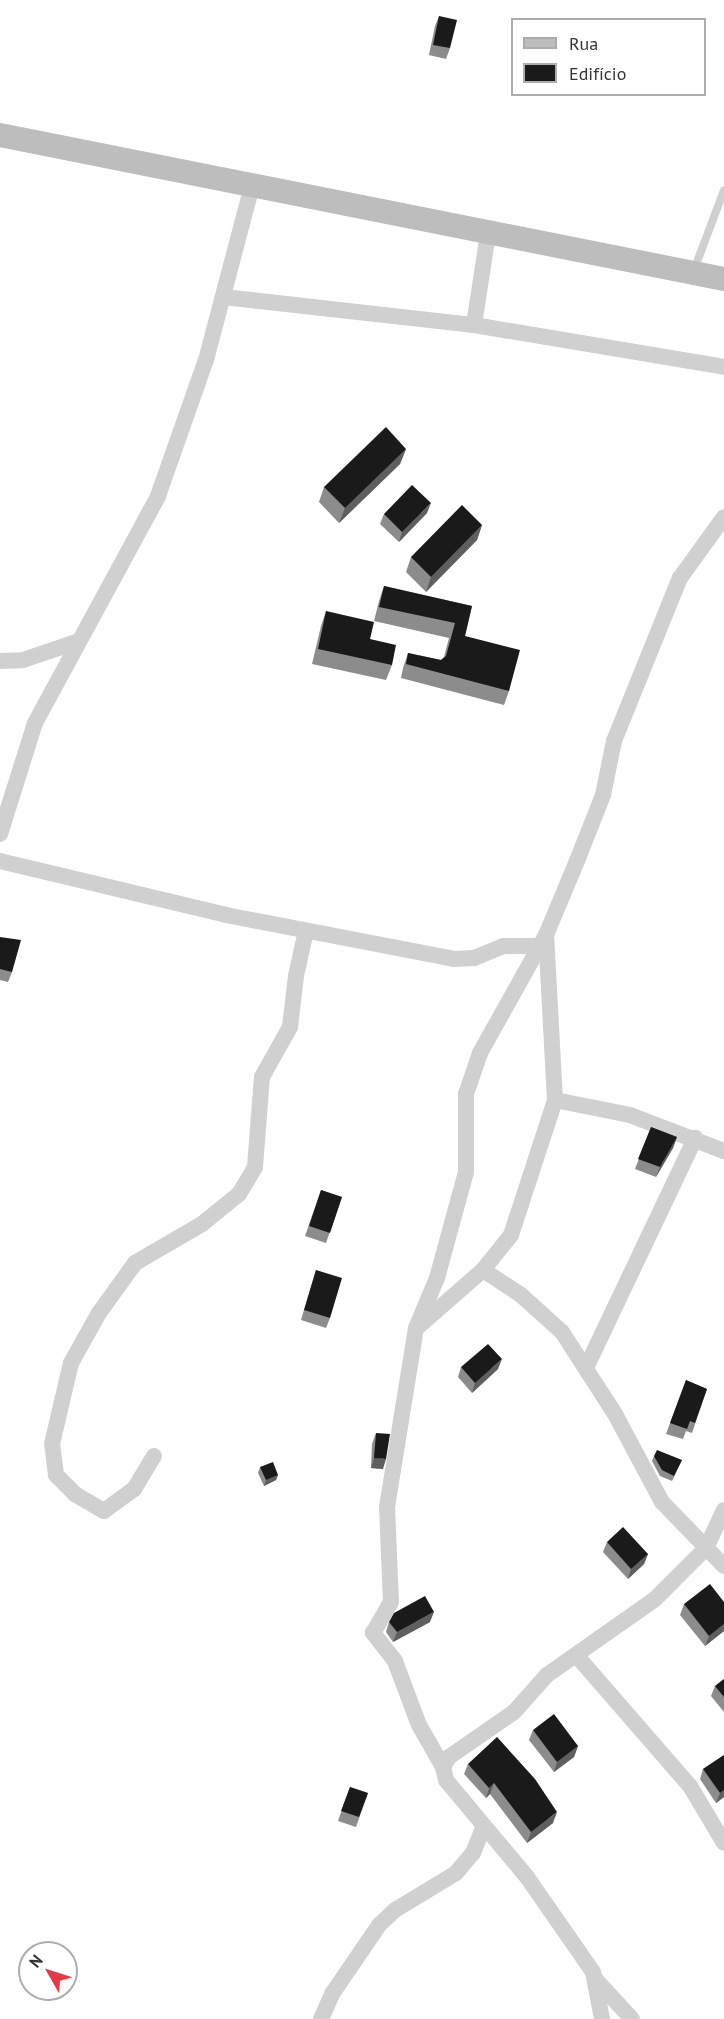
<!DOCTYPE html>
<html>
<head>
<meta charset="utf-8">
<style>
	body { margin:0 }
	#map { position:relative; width:724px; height:2019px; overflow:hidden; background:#fff; font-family:"PT Sans",sans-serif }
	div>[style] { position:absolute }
	.lane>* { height:8px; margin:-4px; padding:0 4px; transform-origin:4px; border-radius:4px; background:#d0d0d0 }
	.street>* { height:16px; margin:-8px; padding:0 8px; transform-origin:8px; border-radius:8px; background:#d0d0d0 }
	.secondary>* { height:24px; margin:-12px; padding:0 12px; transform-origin:12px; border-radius:12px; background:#bdbdbd }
	.wall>* { inset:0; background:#8c8c8c }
	.shaded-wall>* { inset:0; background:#5f5f5f }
	.building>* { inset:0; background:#1a1a1a }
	span { translate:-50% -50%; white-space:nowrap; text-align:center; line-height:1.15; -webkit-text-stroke:6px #fff; paint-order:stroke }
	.legend { position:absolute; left:511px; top:18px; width:195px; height:78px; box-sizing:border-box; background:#fff; border:2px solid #adadad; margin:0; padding:8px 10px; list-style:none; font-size:18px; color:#333 }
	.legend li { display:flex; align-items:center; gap:12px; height:30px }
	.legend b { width:30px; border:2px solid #adadad }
	.north { position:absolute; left:18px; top:1941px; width:60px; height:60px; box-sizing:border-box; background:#fff; border:2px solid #adadad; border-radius:50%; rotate:309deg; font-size:16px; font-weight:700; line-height:24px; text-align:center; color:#333 }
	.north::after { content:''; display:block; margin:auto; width:21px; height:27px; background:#e63946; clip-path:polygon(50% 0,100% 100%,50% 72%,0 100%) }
</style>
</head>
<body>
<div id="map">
	<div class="lane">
		<div style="left:694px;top:270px;width:85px;rotate:-69.4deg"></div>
	</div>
	<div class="street">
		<div style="left:224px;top:297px;width:252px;rotate:6.4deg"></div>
		<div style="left:474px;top:325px;width:254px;rotate:9.5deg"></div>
		<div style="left:474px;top:325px;width:93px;rotate:-81.3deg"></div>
		<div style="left:0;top:661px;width:23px;rotate:-2deg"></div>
		<div style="left:23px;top:660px;width:59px;rotate:-18.7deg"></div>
		<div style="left:0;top:834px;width:116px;rotate:-72.5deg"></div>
		<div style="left:35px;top:723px;width:258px;rotate:-61.5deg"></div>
		<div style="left:158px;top:496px;width:144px;rotate:-70.6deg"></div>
		<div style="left:206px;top:360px;width:184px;rotate:-75.2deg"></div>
		<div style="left:0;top:861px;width:232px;rotate:13.4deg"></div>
		<div style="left:226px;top:915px;width:232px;rotate:10.9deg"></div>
		<div style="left:454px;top:959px;width:20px;rotate:-3deg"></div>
		<div style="left:474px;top:958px;width:31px;rotate:-22deg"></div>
		<div style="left:503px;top:946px;width:35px"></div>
		<div style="left:555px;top:1100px;width:76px;rotate:11.3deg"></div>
		<div style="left:630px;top:1115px;width:101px;rotate:21deg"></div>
		<div style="left:483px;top:1270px;width:45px;rotate:33.3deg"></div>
		<div style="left:521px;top:1295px;width:55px;rotate:42.1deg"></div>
		<div style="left:562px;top:1332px;width:98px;rotate:57.1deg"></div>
		<div style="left:615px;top:1414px;width:100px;rotate:61.9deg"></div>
		<div style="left:662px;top:1502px;width:89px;rotate:45.9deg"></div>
		<div style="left:419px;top:1326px;width:85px;rotate:-41.2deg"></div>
		<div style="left:483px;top:1270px;width:45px;rotate:-51.3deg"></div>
		<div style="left:511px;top:1235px;width:142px;rotate:-71.9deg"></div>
		<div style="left:555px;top:1100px;width:165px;rotate:-93.1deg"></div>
		<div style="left:586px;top:1368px;width:255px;rotate:-64.6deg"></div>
		<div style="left:154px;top:1456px;width:39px;rotate:121deg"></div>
		<div style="left:134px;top:1489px;width:37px;rotate:144deg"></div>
		<div style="left:104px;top:1511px;width:34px;rotate:-150deg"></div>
		<div style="left:75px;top:1494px;width:27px;rotate:-135deg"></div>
		<div style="left:56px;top:1475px;width:31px;rotate:-97deg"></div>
		<div style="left:52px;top:1444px;width:83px;rotate:-76.8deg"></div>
		<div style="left:71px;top:1363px;width:57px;rotate:-60.8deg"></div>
		<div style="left:99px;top:1313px;width:62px;rotate:-54.2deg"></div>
		<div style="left:135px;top:1263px;width:78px;rotate:-30.2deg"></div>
		<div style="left:202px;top:1224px;width:48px;rotate:-39deg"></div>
		<div style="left:239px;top:1194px;width:31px;rotate:-59deg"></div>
		<div style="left:255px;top:1167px;width:90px;rotate:-85.6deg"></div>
		<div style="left:262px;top:1077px;width:57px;rotate:-60.8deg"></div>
		<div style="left:290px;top:1027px;width:51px;rotate:-83.3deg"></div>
		<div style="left:296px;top:976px;width:46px;rotate:-77.5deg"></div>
		<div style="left:576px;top:1655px;width:174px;rotate:49deg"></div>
		<div style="left:690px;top:1786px;width:66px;rotate:59.2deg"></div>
		<div style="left:443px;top:1767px;width:48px;rotate:-119.7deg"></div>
		<div style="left:419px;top:1725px;width:68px;rotate:-110.6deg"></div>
		<div style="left:395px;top:1661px;width:36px;rotate:-128deg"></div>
		<div style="left:373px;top:1633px;width:36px;rotate:-60deg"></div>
		<div style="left:391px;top:1602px;width:95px;rotate:-92.4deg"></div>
		<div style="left:387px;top:1507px;width:181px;rotate:-80.8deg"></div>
		<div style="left:416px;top:1328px;width:54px;rotate:-67.2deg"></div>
		<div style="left:437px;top:1278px;width:110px;rotate:-74.7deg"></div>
		<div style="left:466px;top:1172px;width:78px;rotate:-90deg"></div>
		<div style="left:466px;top:1094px;width:43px;rotate:-71.1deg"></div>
		<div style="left:480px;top:1053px;width:135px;rotate:-60.8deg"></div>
		<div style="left:546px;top:935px;width:80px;rotate:-67.3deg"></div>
		<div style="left:577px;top:861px;width:71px;rotate:-68.5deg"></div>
		<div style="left:603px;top:795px;width:55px;rotate:-78.5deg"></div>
		<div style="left:614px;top:741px;width:176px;rotate:-68deg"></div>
		<div style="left:680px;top:578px;width:75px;rotate:-54.2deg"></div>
		<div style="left:596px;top:1980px;width:53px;rotate:47.3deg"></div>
		<div style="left:321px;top:2019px;width:27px;rotate:-66deg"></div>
		<div style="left:332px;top:1994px;width:83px;rotate:-55.7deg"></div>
		<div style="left:379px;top:1925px;width:22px;rotate:-43deg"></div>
		<div style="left:395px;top:1910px;width:71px;rotate:-31.2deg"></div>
		<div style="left:456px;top:1873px;width:26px;rotate:-50deg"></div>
		<div style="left:473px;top:1853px;width:29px;rotate:-68deg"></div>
		<div style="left:602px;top:2019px;width:48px;rotate:-100.8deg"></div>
		<div style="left:593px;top:1972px;width:116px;rotate:-124.8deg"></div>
		<div style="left:527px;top:1877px;width:126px;rotate:-129.9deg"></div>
		<div style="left:446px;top:1780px;width:13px;rotate:-103deg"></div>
		<div style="left:443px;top:1767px;width:12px;rotate:-59deg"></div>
		<div style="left:449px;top:1757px;width:79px;rotate:-34.7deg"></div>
		<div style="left:514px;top:1712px;width:50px;rotate:-48.3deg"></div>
		<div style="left:547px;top:1675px;width:132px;rotate:-35.1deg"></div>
		<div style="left:655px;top:1599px;width:72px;rotate:-45deg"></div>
		<div style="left:706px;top:1548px;width:42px;rotate:-64.7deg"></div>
	</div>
	<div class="secondary">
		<div style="left:0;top:135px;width:738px;rotate:11.25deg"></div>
	</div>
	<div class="wall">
		<div style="clip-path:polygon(439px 16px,450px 48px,446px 59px,429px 55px,435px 26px)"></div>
		<div style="clip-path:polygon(406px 449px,400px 464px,339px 523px,319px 502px,324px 487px)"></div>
		<div style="clip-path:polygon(427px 513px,399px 542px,380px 524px,384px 514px)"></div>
		<div style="clip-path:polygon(482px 525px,477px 540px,426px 592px,406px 572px,411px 557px)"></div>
		<div style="clip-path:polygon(384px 586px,472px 606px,465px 636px,509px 691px,504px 705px,401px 678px,403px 668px,408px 653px,441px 660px,444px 657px,449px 638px,374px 621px,379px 601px)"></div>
		<div style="clip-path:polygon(326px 611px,370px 639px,392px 665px,386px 680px,312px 664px,321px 626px)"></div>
		<div style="clip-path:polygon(0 937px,12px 972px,8px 982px,0 980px)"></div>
		<div style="clip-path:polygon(651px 1127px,677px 1137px,673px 1148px,656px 1177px,635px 1169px)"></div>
		<div style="clip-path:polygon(321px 1190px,342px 1197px,326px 1243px,305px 1236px)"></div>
		<div style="clip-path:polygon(316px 1270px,330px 1318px,326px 1328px,301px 1320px)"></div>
		<div style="clip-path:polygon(461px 1367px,498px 1369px,472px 1393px,458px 1377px)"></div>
		<div style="clip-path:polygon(686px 1380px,707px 1389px,692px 1433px,686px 1431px,683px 1439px,666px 1434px)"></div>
		<div style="clip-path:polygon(376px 1433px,383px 1469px,371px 1468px,372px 1444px)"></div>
		<div style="clip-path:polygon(654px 1456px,682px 1460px,672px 1481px,660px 1476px,652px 1461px)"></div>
		<div style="clip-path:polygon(260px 1467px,278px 1475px,276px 1480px,264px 1486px,258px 1473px)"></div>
		<div style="clip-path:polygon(607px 1542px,648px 1554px,644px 1564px,628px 1579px,603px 1552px)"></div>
		<div style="clip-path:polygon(724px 1602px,724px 1631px,705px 1646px,680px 1615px,684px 1604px)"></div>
		<div style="clip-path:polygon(389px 1622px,430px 1622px,393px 1642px,386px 1632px)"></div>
		<div style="clip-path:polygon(724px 1679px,724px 1712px,711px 1696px,715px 1686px)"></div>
		<div style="clip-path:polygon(533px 1730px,578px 1746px,574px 1757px,554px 1772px,529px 1740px)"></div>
		<div style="clip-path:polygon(724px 1755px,724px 1797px,716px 1803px,700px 1779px,703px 1769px)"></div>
		<div style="clip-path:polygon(468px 1764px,553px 1823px,527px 1843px,490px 1794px,486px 1798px,464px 1774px)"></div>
		<div style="clip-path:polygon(350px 1787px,368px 1793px,356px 1827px,338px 1821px)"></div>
	</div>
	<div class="shaded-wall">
		<div style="clip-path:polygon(406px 449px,400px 464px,339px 523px,345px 508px)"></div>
		<div style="clip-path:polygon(431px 503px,427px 513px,399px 542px,402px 532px)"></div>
		<div style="clip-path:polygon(482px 525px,477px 540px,426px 592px,431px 577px)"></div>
		<div style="clip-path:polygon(677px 1137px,673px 1148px,656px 1177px,660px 1167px)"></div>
		<div style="clip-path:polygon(502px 1359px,498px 1369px,472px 1393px,475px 1383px)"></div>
		<div style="clip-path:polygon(374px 1458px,386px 1459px,383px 1469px,371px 1468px)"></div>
		<div style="clip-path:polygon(278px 1475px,276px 1480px,264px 1486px,266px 1480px)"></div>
		<div style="clip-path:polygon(648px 1554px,644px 1564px,628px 1579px,631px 1569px)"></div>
		<div style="clip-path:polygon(434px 1612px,430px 1622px,393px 1642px,397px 1632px)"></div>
		<div style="clip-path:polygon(724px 1624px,724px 1631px,705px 1646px,709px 1636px)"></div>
		<div style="clip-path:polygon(578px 1746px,574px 1757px,554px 1772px,557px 1762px)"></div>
		<div style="clip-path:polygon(494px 1783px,490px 1794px,486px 1798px,489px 1788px)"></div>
		<div style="clip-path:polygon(724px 1790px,724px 1797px,716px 1803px,720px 1793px)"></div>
		<div style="clip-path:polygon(557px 1812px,553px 1823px,527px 1843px,531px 1832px)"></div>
	</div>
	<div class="building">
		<div style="clip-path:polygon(439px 16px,457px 20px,450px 48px,433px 45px)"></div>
		<div style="clip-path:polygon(386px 427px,406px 449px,345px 508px,324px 487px)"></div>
		<div style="clip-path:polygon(412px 485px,431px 503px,402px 532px,384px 514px)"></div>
		<div style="clip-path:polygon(462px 505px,482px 525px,431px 577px,411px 557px)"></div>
		<div style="clip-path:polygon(384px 586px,472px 606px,465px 636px,520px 650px,509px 691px,406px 664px,408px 653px,441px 660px,446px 656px,455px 623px,379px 607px)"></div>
		<div style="clip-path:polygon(326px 611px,374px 622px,370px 639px,396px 645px,392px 665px,318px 649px)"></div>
		<div style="clip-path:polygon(0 937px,21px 940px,12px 972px,0 969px)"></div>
		<div style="clip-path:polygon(651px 1127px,677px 1137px,660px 1167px,638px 1159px)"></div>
		<div style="clip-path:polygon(321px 1190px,342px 1197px,330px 1233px,309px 1226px)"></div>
		<div style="clip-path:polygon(316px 1270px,342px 1278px,330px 1318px,304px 1310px)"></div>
		<div style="clip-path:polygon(488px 1344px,502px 1359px,475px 1383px,461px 1367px)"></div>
		<div style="clip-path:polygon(686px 1380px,707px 1389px,695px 1423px,690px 1421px,687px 1429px,670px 1423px)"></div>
		<div style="clip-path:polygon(376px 1433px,390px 1434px,386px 1459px,374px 1458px)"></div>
		<div style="clip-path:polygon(657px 1450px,682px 1460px,674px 1476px,662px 1470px,654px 1456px)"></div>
		<div style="clip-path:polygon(273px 1462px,278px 1475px,266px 1480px,260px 1467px)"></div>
		<div style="clip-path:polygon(623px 1527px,648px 1554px,631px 1569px,607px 1542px)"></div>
		<div style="clip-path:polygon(710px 1584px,724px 1602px,724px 1624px,709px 1636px,684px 1604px)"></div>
		<div style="clip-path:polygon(425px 1596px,434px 1612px,397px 1632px,389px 1622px,394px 1613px)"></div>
		<div style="clip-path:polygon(724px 1679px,724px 1697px,715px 1686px)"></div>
		<div style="clip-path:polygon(554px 1714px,578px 1746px,557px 1762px,533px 1730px)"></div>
		<div style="clip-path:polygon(497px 1737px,535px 1779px,557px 1812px,531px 1832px,494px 1783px,489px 1788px,468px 1764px)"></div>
		<div style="clip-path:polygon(724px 1755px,724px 1790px,720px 1793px,703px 1769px)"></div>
		<div style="clip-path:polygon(350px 1787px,368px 1793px,359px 1817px,341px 1811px)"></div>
	</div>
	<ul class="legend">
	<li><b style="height:8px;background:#bdbdbd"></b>Rua</li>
	<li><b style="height:16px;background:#1a1a1a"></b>Edifício</li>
	</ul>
	<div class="north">N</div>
</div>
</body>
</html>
